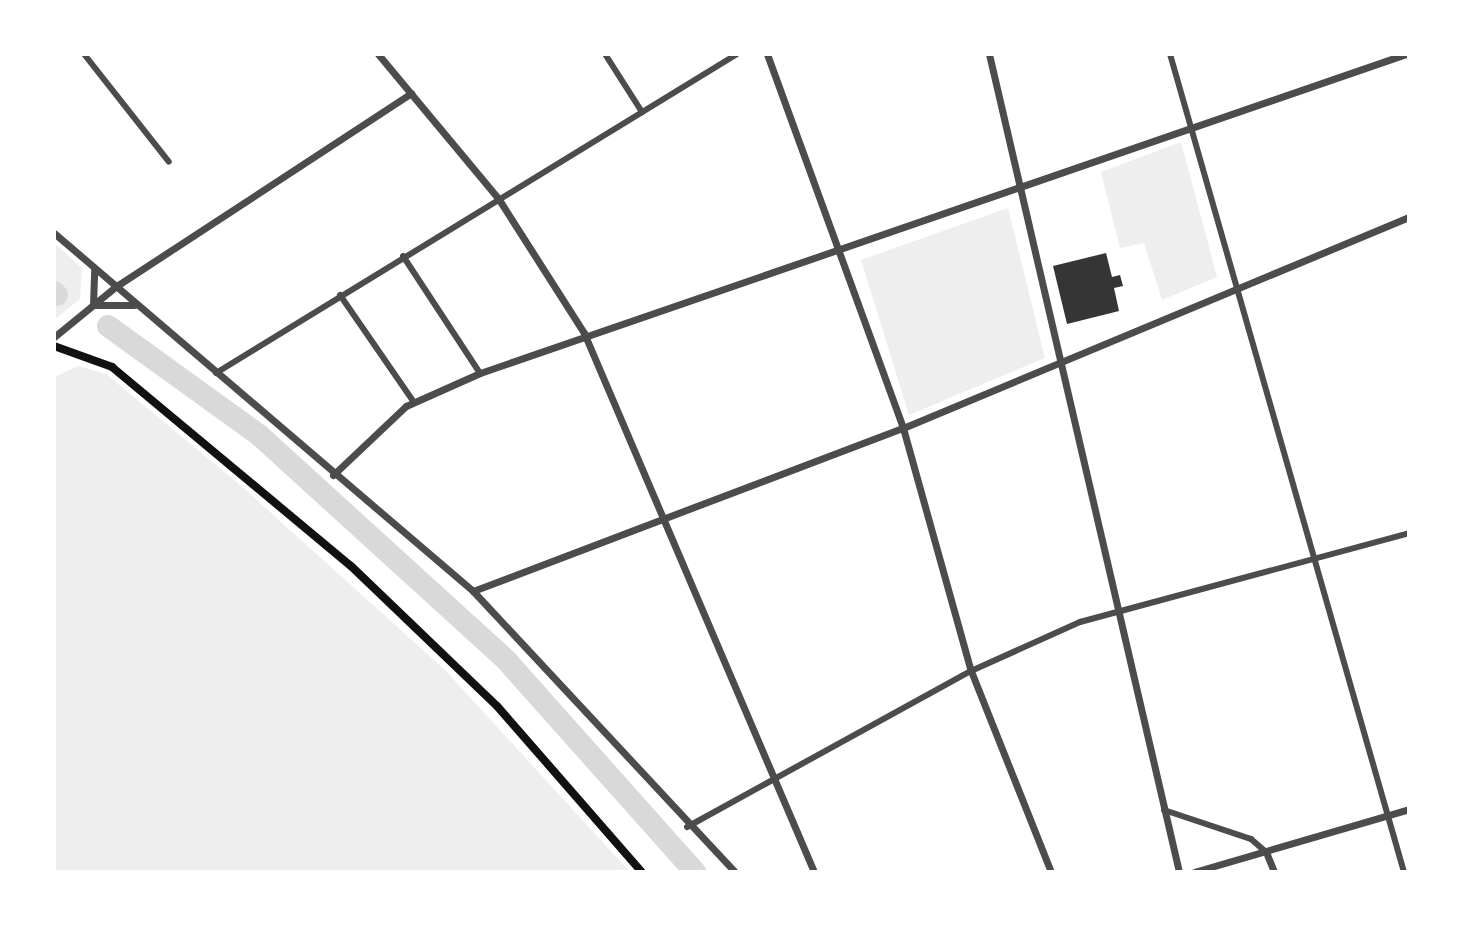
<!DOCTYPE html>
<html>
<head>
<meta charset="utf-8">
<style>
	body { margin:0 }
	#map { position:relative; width:1463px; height:926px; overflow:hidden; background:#fff; font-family:Quicksand,sans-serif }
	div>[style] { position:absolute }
	.green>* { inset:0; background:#eee }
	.river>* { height:22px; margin:-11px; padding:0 11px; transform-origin:11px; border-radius:11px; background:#d9d9d9 }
	.building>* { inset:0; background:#353535 }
	.minor>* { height:6px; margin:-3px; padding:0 3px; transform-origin:3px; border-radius:3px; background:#4c4c4c }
	.tertiary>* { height:7px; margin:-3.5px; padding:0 3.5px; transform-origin:3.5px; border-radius:3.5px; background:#4c4c4c }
	.secondary>* { height:8px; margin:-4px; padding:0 4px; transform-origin:4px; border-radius:4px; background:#111 }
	span { translate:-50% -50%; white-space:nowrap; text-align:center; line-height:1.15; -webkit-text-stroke:8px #fff; paint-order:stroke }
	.frame { position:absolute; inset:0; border:56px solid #fff; pointer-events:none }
</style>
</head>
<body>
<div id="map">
	<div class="green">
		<div style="clip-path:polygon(1181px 142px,1217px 277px,1162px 300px,1144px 243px,1120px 248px,1101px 172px)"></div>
		<div style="clip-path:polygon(1008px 208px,1045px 358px,909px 415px,861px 260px)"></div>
		<div style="clip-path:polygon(54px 243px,82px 268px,80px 299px,54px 320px)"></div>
		<div style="clip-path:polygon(78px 366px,106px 374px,239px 484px,445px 670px,630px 872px,54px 872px,54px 377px)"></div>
	</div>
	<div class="river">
		<div style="left:54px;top:292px;width:4px;rotate:45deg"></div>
		<div style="left:108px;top:326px;width:186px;rotate:35.8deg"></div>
		<div style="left:259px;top:435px;width:336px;rotate:42.3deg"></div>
		<div style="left:507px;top:661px;width:283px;rotate:48.3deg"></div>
	</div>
	<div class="building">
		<div style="clip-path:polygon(1106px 253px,1112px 277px,1120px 275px,1123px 286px,1114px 288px,1119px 311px,1067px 324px,1053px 266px)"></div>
	</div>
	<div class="minor">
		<div style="left:84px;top:54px;width:137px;rotate:51.8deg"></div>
		<div style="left:605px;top:54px;width:69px;rotate:57.5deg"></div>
		<div style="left:1170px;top:54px;width:851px;rotate:74.04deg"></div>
		<div style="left:403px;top:256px;width:140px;rotate:56.7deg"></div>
		<div style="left:340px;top:295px;width:129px;rotate:55.4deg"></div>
		<div style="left:216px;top:373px;width:611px;rotate:-31.48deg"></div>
		<div style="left:1164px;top:810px;width:92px;rotate:18.4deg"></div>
		<div style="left:1251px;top:839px;width:20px;rotate:41deg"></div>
		<div style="left:687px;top:827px;width:324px;rotate:-28.8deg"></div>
		<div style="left:971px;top:671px;width:120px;rotate:-24.2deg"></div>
		<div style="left:1080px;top:622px;width:341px;rotate:-15.1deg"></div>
	</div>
	<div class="tertiary">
		<div style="left:378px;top:54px;width:187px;rotate:50.2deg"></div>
		<div style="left:498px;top:198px;width:160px;rotate:57.5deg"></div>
		<div style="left:584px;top:333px;width:586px;rotate:66.89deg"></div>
		<div style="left:767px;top:54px;width:398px;rotate:70deg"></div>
		<div style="left:903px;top:428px;width:252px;rotate:74.4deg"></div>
		<div style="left:971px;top:671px;width:216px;rotate:68.3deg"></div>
		<div style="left:989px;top:54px;width:840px;rotate:76.92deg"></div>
		<div style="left:54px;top:233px;width:551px;rotate:40.51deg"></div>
		<div style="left:473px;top:591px;width:384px;rotate:47deg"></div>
		<div style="left:93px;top:305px;width:35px;rotate:-88deg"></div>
		<div style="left:95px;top:305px;width:39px"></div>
		<div style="left:54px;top:337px;width:79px;rotate:-39.3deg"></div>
		<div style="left:115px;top:287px;width:354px;rotate:-33.2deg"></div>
		<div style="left:333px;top:475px;width:100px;rotate:-43.4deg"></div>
		<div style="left:406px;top:406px;width:81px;rotate:-24deg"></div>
		<div style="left:480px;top:373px;width:979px;rotate:-19.01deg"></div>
		<div style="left:473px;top:591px;width:460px;rotate:-20.8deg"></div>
		<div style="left:903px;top:428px;width:548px;rotate:-22.64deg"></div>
		<div style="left:1266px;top:852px;width:22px;rotate:68deg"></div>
		<div style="left:1194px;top:872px;width:224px;rotate:-16.3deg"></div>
	</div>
	<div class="secondary">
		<div style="left:54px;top:346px;width:62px;rotate:19.9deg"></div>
		<div style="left:112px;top:367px;width:311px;rotate:39.8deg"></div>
		<div style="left:351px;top:566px;width:202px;rotate:43.8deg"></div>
		<div style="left:497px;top:706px;width:220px;rotate:48.9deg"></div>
	</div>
	<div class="frame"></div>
</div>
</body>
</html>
